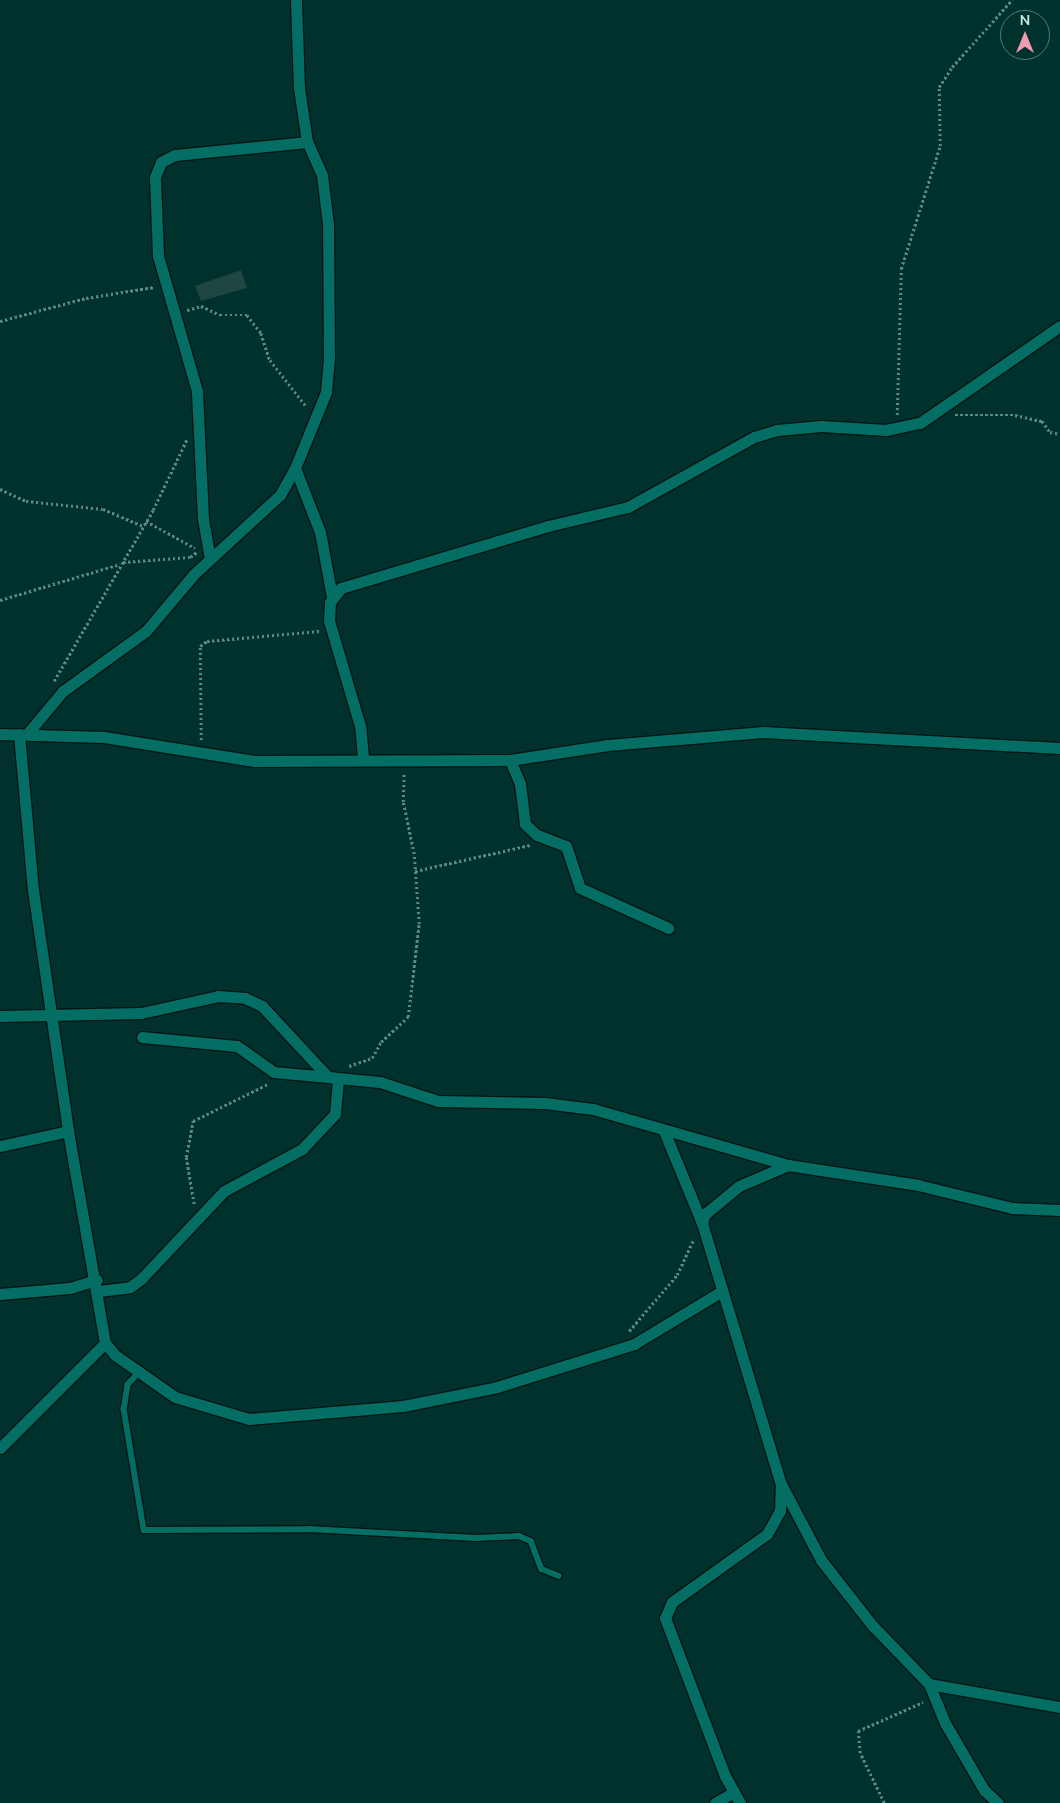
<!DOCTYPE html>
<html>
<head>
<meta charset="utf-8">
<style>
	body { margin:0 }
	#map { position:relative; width:1060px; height:1803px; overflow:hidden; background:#00312c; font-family:"Nunito Sans",sans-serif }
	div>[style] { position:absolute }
	.building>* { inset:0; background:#1f4641 }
	.path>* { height:2.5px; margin-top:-1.25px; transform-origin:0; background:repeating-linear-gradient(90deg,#5c8983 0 2.5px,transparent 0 5px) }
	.roads { filter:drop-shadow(1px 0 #001613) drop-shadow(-1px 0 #001613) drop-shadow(0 1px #001613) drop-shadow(0 -1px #001613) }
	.service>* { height:5.5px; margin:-2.75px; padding:0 2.75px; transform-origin:2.75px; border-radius:2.75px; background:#046e64 }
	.minor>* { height:11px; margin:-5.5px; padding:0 5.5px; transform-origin:5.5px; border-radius:5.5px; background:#046e64 }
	span { translate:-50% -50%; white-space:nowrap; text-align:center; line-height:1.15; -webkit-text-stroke:4px #00312c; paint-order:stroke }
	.north { position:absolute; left:1000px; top:10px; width:50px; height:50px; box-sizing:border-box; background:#00312c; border:1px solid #507d78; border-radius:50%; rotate:0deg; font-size:14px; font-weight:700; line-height:20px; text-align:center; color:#c8f0e9 }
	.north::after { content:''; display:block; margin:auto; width:18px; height:22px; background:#f29aaf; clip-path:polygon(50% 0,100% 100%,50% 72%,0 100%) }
</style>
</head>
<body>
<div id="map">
	<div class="building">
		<div style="clip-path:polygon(241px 270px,247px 288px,201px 301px,195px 286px)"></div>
	</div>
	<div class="path">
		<div style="left:187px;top:310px;width:15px;rotate:-16deg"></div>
		<div style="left:201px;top:306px;width:21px;rotate:25deg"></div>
		<div style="left:220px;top:315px;width:27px"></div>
		<div style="left:247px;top:315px;width:23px;rotate:52deg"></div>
		<div style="left:261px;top:333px;width:28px;rotate:72deg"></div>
		<div style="left:270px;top:360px;width:58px;rotate:52deg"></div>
		<div style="left:0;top:321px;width:89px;rotate:-15deg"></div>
		<div style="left:86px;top:298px;width:69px;rotate:-9.2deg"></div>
		<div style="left:897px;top:415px;width:146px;rotate:-88.4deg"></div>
		<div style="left:901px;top:269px;width:129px;rotate:-72.4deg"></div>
		<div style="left:940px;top:146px;width:59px;rotate:-91deg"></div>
		<div style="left:939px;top:87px;width:24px;rotate:-57deg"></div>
		<div style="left:952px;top:67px;width:90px;rotate:-48.2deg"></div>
		<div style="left:955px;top:415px;width:60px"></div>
		<div style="left:1015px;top:415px;width:28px;rotate:13deg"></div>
		<div style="left:1042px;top:421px;width:14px;rotate:54deg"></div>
		<div style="left:1050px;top:432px;width:10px;rotate:11deg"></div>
		<div style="left:0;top:489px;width:29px;rotate:25deg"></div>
		<div style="left:26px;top:501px;width:77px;rotate:5.9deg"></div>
		<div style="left:103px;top:509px;width:43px;rotate:23deg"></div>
		<div style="left:146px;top:521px;width:56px;rotate:28.9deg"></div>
		<div style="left:123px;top:562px;width:67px;rotate:-4.3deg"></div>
		<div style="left:190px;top:557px;width:9px;rotate:-36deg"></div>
		<div style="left:0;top:600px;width:125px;rotate:-16.7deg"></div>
		<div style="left:54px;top:681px;width:198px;rotate:-59.9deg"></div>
		<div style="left:153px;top:510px;width:79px;rotate:-64.4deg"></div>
		<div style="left:201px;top:740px;width:94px;rotate:-90.6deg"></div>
		<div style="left:200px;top:646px;width:9px;rotate:-36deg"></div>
		<div style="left:207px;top:641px;width:113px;rotate:-5.1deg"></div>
		<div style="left:415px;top:871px;width:118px;rotate:-12.7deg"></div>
		<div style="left:349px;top:1066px;width:24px;rotate:-19deg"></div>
		<div style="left:372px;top:1058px;width:18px;rotate:-61deg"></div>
		<div style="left:381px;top:1042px;width:37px;rotate:-43deg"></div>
		<div style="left:408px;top:1017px;width:94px;rotate:-83.3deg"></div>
		<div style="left:419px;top:924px;width:70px;rotate:-94.1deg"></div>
		<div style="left:414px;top:854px;width:53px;rotate:-101.9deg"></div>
		<div style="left:403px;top:802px;width:29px;rotate:-88deg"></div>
		<div style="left:194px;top:1204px;width:48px;rotate:-99.7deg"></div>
		<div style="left:186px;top:1157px;width:37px;rotate:-79deg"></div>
		<div style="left:193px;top:1121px;width:84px;rotate:-26.3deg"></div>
		<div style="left:629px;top:1331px;width:74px;rotate:-49.4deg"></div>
		<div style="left:677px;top:1275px;width:38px;rotate:-65deg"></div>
		<div style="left:884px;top:1803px;width:55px;rotate:-115.6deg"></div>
		<div style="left:860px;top:1753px;width:22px;rotate:-95deg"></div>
		<div style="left:858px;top:1731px;width:71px;rotate:-24deg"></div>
	</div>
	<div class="roads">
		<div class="service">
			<div style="left:139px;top:1373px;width:16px;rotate:133deg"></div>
			<div style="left:128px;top:1385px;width:24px;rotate:99deg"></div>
			<div style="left:124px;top:1409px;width:123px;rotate:80.6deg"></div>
			<div style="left:144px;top:1530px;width:165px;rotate:-0.3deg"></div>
			<div style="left:309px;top:1529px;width:167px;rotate:3.1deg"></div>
			<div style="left:476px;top:1538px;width:43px;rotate:-2.7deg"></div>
			<div style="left:519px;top:1536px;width:13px;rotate:23deg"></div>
			<div style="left:531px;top:1541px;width:30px;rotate:69deg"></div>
			<div style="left:542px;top:1569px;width:18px;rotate:22deg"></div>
		</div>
		<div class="minor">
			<div style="left:295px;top:468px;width:69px;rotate:68.7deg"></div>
			<div style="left:320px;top:532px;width:66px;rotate:79.5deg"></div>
			<div style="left:210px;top:559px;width:41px;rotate:-99.9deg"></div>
			<div style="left:203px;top:519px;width:128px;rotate:-92.7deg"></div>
			<div style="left:197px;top:391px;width:141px;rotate:-106.1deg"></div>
			<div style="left:158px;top:256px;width:79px;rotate:-92.2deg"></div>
			<div style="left:155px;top:177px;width:16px;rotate:-68deg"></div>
			<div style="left:161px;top:162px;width:16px;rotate:-27deg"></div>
			<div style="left:175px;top:155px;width:133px;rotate:-5.6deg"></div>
			<div style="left:307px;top:142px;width:55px;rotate:-98.4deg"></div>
			<div style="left:299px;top:88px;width:88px;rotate:-92deg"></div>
			<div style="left:0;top:734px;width:104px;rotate:1.7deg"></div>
			<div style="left:104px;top:737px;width:152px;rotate:9.1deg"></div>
			<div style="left:254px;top:761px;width:256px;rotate:-0.2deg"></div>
			<div style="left:510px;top:760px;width:99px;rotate:-8.7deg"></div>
			<div style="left:608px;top:745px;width:156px;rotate:-4.8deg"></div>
			<div style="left:763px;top:732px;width:297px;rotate:3.1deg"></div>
			<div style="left:19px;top:734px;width:157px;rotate:84.9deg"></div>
			<div style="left:33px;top:890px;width:244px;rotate:81.7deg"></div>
			<div style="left:68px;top:1131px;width:215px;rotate:80.1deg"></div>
			<div style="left:105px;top:1343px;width:16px;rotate:50deg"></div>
			<div style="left:115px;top:1355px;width:73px;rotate:35deg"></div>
			<div style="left:175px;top:1397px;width:77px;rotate:16.6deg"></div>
			<div style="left:249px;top:1419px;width:155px;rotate:-4.8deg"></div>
			<div style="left:403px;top:1406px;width:96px;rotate:-11.4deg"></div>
			<div style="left:497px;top:1387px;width:144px;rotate:-17.4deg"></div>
			<div style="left:634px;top:1344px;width:103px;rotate:-31.1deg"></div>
			<div style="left:27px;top:734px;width:56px;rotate:-50.1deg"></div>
			<div style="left:63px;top:691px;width:102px;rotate:-35.9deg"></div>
			<div style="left:146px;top:631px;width:75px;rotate:-49.9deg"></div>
			<div style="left:194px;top:574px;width:117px;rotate:-42.6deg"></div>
			<div style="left:280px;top:495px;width:31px;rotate:-61deg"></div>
			<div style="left:295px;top:468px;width:82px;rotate:-67.8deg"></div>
			<div style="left:326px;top:392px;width:33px;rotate:-85deg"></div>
			<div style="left:329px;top:359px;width:135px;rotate:-90.4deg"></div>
			<div style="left:328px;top:224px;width:49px;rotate:-97deg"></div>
			<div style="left:322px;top:175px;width:36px;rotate:-114deg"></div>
			<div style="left:363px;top:758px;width:32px;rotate:-95deg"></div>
			<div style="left:360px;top:726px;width:109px;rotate:-106.4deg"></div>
			<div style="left:329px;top:621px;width:19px;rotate:-87deg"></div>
			<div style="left:330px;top:602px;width:18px;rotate:-52deg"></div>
			<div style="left:341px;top:588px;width:216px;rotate:-16.7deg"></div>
			<div style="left:548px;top:526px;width:82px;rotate:-13.4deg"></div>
			<div style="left:628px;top:507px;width:144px;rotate:-29.1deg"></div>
			<div style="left:754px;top:437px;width:24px;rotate:-17deg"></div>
			<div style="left:777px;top:430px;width:44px;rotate:-5.2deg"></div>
			<div style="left:821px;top:426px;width:65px;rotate:3.5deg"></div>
			<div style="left:886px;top:430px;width:35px;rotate:-12deg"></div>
			<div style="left:920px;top:423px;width:170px;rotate:-34.7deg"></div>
			<div style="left:510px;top:760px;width:26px;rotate:67deg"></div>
			<div style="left:520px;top:784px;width:40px;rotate:82.9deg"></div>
			<div style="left:525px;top:824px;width:16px;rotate:43deg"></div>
			<div style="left:537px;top:835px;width:31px;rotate:21deg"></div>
			<div style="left:566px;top:846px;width:44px;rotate:71.6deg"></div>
			<div style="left:580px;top:888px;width:97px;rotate:24.4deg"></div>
			<div style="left:0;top:1016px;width:141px;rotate:-1.2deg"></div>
			<div style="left:141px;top:1013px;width:79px;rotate:-12.4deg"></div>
			<div style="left:218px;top:996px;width:27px;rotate:4deg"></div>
			<div style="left:245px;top:998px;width:19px;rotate:25deg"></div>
			<div style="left:262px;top:1006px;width:97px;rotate:47.1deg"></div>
			<div style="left:328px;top:1077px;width:52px;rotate:5.5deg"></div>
			<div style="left:380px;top:1082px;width:61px;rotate:18.1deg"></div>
			<div style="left:438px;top:1101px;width:107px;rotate:1.1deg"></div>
			<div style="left:545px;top:1103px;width:48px;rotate:7.1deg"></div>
			<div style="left:593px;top:1109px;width:203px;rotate:16deg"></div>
			<div style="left:788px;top:1165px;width:132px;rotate:8.7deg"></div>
			<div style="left:918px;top:1185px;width:97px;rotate:13.7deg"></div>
			<div style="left:1012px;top:1208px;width:48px;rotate:2.4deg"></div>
			<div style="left:142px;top:1037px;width:95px;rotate:5.4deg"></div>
			<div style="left:237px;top:1046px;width:45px;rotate:35.1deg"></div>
			<div style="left:274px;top:1072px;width:54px;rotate:5.3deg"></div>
			<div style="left:664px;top:1131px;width:100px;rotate:67.6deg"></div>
			<div style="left:702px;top:1223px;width:273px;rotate:73.2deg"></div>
			<div style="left:781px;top:1484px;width:86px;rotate:62.2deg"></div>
			<div style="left:821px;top:1560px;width:83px;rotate:51.9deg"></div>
			<div style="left:872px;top:1625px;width:82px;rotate:46deg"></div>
			<div style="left:929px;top:1684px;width:133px;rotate:10deg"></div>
			<div style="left:0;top:1146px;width:70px;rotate:-12.4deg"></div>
			<div style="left:702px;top:1223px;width:9px;rotate:-72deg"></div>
			<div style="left:705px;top:1214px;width:44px;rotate:-39.5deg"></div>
			<div style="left:739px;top:1186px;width:53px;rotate:-23.2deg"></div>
			<div style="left:99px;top:1291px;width:31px;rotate:-7deg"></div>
			<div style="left:130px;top:1287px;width:14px;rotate:-36deg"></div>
			<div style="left:141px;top:1279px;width:121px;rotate:-46.7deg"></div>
			<div style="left:224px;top:1191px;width:89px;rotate:-28.3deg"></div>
			<div style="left:302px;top:1149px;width:48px;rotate:-46.7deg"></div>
			<div style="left:335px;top:1114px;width:35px;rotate:-85deg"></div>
			<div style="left:0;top:1294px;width:70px;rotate:-4.9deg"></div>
			<div style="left:70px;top:1288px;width:28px;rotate:-17deg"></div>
			<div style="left:0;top:1448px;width:148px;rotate:-45deg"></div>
			<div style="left:929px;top:1684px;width:42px;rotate:67.7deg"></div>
			<div style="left:945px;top:1723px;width:78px;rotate:59.8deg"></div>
			<div style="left:984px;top:1790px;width:19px;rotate:43deg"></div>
			<div style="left:715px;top:1803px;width:22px;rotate:-30deg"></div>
			<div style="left:740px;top:1803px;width:31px;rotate:-119deg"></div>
			<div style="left:725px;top:1776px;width:169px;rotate:-110.8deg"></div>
			<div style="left:665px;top:1618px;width:17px;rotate:-66deg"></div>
			<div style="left:672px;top:1602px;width:117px;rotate:-35.6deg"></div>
			<div style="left:767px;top:1534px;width:26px;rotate:-61deg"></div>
			<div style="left:780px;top:1511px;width:25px;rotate:-88deg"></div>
		</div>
	</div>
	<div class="north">N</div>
</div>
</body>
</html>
